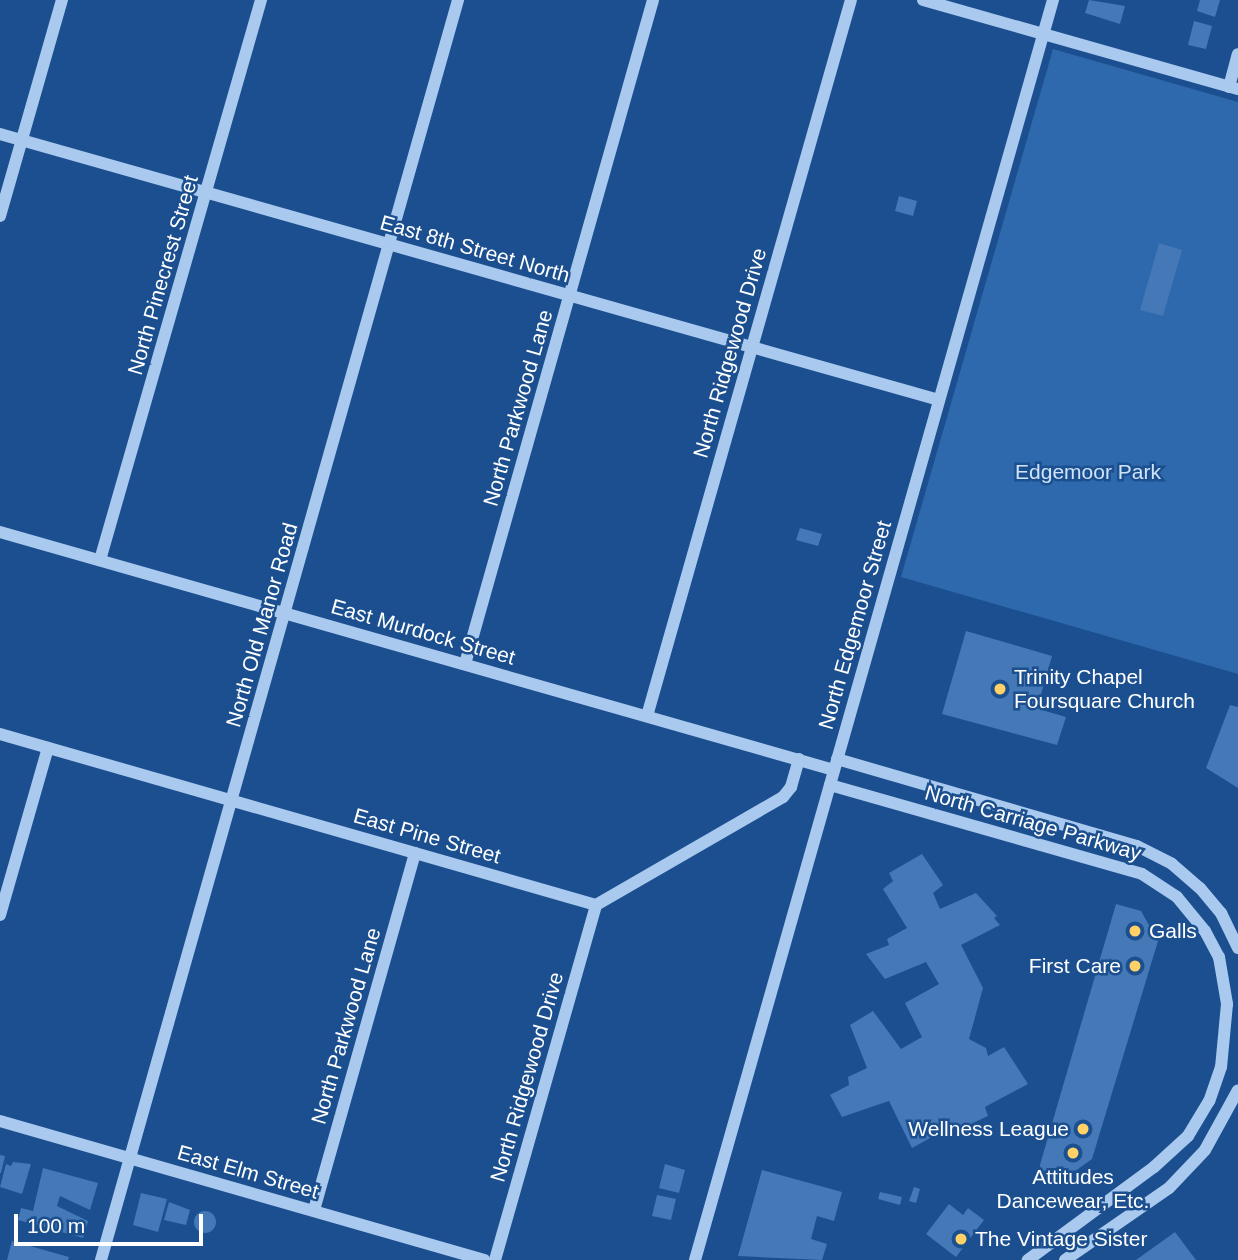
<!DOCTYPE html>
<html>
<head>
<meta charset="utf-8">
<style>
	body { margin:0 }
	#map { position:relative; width:1238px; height:1260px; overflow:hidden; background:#1b4f8f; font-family:Arial,sans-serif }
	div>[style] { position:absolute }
	.green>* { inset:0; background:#2e69ad }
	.building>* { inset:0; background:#4478b7 }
	.round { border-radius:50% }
	.minor>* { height:12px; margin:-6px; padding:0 6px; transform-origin:6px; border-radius:6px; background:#a9c9ee }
	.dots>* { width:19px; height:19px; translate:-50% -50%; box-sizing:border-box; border:4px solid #1b4f8f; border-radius:50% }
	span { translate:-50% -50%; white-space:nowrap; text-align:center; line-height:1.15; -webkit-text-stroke:5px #1b4f8f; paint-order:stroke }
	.street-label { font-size:21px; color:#fff }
	.park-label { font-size:21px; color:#cfe3fa }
	.poi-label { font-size:21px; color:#fff }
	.left { translate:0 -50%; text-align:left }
	.right { translate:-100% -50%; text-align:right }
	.scale { position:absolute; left:14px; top:1214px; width:189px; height:32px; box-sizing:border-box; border:4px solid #fff; border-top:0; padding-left:9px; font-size:21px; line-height:24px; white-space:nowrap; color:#fff; -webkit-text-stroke:5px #1b4f8f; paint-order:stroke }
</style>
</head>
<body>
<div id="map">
	<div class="green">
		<div style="clip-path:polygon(1053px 49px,1238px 102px,1238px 674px,901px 577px)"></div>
	</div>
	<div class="building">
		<div style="clip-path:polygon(1089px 0,1125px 6px,1120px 24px,1085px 13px)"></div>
		<div style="clip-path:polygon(1200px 0,1220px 0,1215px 17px,1197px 11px)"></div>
		<div style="clip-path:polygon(1194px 21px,1212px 26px,1206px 49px,1188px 45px)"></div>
		<div style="clip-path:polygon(899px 196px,917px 201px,913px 216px,895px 211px)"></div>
		<div style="clip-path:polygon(1159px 243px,1182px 250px,1163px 316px,1140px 310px)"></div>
		<div style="clip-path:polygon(800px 528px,822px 534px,818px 546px,796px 540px)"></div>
		<div style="clip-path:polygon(966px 631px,1052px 656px,1040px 698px,1045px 699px,1042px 710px,1066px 717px,1057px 745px,942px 714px)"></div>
		<div style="clip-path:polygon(1230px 705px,1238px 707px,1238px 788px,1206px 768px)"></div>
		<div style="clip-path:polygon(922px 854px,943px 885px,933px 893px,940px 909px,976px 893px,997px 916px,994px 918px,1000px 925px,961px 945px,983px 988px,969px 1039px,986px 1048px,988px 1056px,1004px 1047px,1028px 1084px,985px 1107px,988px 1116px,960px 1129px,954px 1125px,912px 1148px,889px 1101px,842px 1117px,830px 1095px,849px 1085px,848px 1077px,867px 1068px,850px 1025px,873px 1011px,901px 1049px,922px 1037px,905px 1003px,939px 984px,926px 962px,885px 979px,866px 954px,889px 945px,887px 939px,907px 928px,883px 889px,893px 881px,889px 873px)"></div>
		<div style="clip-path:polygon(1116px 904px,1141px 911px,1158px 941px,1092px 1159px,1060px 1182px,1037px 1175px)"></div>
		<div style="clip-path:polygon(0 1155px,5px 1156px,1px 1173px,0 1173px)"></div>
		<div style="clip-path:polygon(13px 1162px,31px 1164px,22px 1194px,0 1187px,6px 1164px,11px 1166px)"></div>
		<div style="clip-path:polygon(665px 1164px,685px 1170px,679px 1193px,659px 1188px)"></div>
		<div style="clip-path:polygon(43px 1168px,98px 1183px,90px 1210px,60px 1196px,57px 1206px,88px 1221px,83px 1238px,18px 1220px,21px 1208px,33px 1211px)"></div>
		<div style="clip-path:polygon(762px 1170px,842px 1192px,834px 1221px,817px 1216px,811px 1239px,827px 1244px,822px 1260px,738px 1256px)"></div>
		<div style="clip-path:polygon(914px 1187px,920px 1189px,916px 1203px,909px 1201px)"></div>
		<div style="clip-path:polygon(880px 1192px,902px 1197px,900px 1205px,878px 1199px)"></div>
		<div style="clip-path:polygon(141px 1193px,167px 1199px,158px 1232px,133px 1225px)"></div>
		<div style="clip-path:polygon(657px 1195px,676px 1199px,671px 1220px,652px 1216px)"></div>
		<div style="clip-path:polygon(169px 1202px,190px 1210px,186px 1225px,164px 1220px)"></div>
		<div style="clip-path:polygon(949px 1204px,963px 1215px,968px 1208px,984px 1220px,956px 1257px,926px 1234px)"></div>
		<div class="round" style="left:194px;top:1211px;width:22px;height:22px"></div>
		<div style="clip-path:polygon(1175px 1232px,1196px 1260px,1136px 1260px)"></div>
		<div style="clip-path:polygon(12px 1241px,69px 1257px,68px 1260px,7px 1260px)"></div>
	</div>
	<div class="minor">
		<div style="left:923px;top:0;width:327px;rotate:15.8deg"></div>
		<div style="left:1229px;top:87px;width:34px;rotate:-75deg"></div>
		<div style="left:0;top:134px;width:976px;rotate:15.82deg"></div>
		<div style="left:0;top:216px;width:225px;rotate:-74deg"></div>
		<div style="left:0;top:532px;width:867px;rotate:15.93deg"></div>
		<div style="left:100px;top:560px;width:583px;rotate:-73.96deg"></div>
		<div style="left:465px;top:664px;width:690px;rotate:-74.19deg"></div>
		<div style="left:647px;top:716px;width:744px;rotate:-74.1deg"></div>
		<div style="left:0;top:734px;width:620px;rotate:16.01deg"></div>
		<div style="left:596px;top:905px;width:216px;rotate:-30deg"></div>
		<div style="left:783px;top:797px;width:13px;rotate:-51deg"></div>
		<div style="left:791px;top:787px;width:29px;rotate:-74deg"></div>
		<div style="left:837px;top:759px;width:312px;rotate:16.2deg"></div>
		<div style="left:1137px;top:846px;width:39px;rotate:27deg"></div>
		<div style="left:1172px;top:864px;width:37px;rotate:41deg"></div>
		<div style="left:1200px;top:888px;width:33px;rotate:50deg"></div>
		<div style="left:1221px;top:913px;width:39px;rotate:64deg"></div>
		<div style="left:830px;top:785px;width:324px;rotate:15.9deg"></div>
		<div style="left:1142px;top:874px;width:42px;rotate:33.3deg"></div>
		<div style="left:1177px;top:897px;width:44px;rotate:50.5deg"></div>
		<div style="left:1205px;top:931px;width:30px;rotate:62deg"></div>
		<div style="left:1219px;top:957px;width:48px;rotate:80.3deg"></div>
		<div style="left:1227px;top:1004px;width:63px;rotate:95.4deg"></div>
		<div style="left:1221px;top:1067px;width:36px;rotate:109deg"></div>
		<div style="left:1209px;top:1101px;width:41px;rotate:121deg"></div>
		<div style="left:1188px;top:1136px;width:46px;rotate:137.6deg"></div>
		<div style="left:1154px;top:1167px;width:157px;rotate:143.6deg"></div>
		<div style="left:0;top:915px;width:174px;rotate:-74deg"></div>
		<div style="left:0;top:1121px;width:504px;rotate:16.02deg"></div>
		<div style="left:314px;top:1210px;width:371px;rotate:-74.2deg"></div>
		<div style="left:101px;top:1260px;width:1310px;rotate:-74.18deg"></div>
		<div style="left:495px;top:1260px;width:369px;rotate:-74.1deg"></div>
		<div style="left:695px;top:1260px;width:1310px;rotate:-74.14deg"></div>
		<div style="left:1065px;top:1260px;width:126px;rotate:-34.7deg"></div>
		<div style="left:1169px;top:1188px;width:52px;rotate:-46.5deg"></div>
		<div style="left:1205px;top:1150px;width:68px;rotate:-61.2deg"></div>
	</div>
	<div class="dots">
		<div style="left:1000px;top:689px;background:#ffd166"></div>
		<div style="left:1135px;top:931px;background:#ffd166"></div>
		<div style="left:1135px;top:966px;background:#ffd166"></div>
		<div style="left:1083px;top:1129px;background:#ffd166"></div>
		<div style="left:1073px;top:1153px;background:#ffd166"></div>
		<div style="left:961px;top:1239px;background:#ffd166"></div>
	</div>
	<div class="street-label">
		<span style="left:475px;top:249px;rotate:16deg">East 8th Street North</span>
		<span style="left:163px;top:275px;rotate:-74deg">North Pinecrest Street</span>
		<span style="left:730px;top:353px;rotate:-74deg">North Ridgewood Drive</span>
		<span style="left:518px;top:408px;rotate:-74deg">North Parkwood Lane</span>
		<span style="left:262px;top:625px;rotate:-74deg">North Old Manor Road</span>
		<span style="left:855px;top:625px;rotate:-74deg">North Edgemoor Street</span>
		<span style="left:423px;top:632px;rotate:16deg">East Murdock Street</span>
		<span style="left:1033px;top:823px;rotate:16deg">North Carriage Parkway</span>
		<span style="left:427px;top:836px;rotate:16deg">East Pine Street</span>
		<span style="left:346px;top:1026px;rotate:-74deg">North Parkwood Lane</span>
		<span style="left:527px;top:1077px;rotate:-74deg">North Ridgewood Drive</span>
		<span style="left:248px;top:1172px;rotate:16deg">East Elm Street</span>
	</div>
	<div class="park-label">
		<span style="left:1088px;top:472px">Edgemoor Park</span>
	</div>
	<div class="poi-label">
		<span class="left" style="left:1014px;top:689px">Trinity Chapel<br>Foursquare Church</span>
		<span class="left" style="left:1149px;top:931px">Galls</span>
		<span class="right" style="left:1121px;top:966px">First Care</span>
		<span class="right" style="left:1069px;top:1129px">Wellness League</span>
		<span style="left:1073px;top:1189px">Attitudes<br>Dancewear, Etc.</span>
		<span class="left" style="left:975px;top:1239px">The Vintage Sister</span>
	</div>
	<div class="scale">100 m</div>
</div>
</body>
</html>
